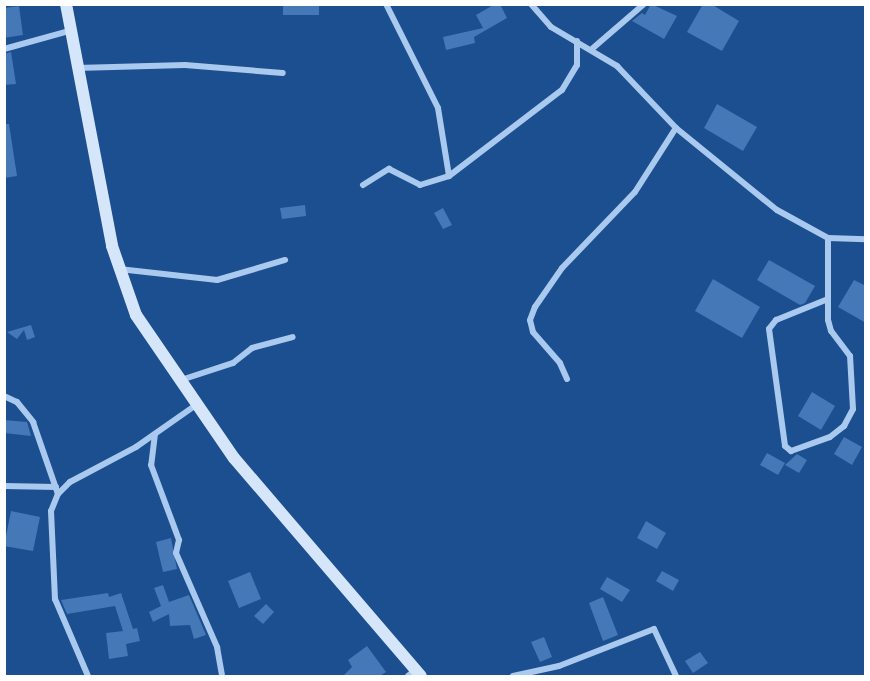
<!DOCTYPE html>
<html>
<head>
<meta charset="utf-8">
<style>
	body { margin:0 }
	#map { position:relative; width:870px; height:681px; overflow:hidden; background:#1b4f8f; font-family:Lato,sans-serif }
	div>[style] { position:absolute }
	.building>* { inset:0; background:#4478b7 }
	.street>* { height:6px; margin:-3px; padding:0 3px; transform-origin:3px; border-radius:3px; background:#a9c9ee }
	.secondary>* { height:12px; margin:-6px; padding:0 6px; transform-origin:6px; border-radius:6px; background:#d6e6fa }
	span { translate:-50% -50%; white-space:nowrap; text-align:center; line-height:1.15; -webkit-text-stroke:4.5px #1b4f8f; paint-order:stroke }
	.frame { position:absolute; inset:0; border:6px solid #fff; pointer-events:none }
</style>
</head>
<body>
<div id="map">
	<div class="building">
		<div style="clip-path:polygon(283px 4px,319px 4px,319px 15px,283px 15px)"></div>
		<div style="clip-path:polygon(495px 4px,500px 4px,507px 18px,474px 37px,475px 43px,446px 50px,443px 37px,483px 28px,476px 15px)"></div>
		<div style="clip-path:polygon(651px 4px,677px 16px,664px 39px,632px 21px,642px 13px,645px 15px)"></div>
		<div style="clip-path:polygon(703px 4px,711px 4px,739px 21px,722px 51px,687px 32px)"></div>
		<div style="clip-path:polygon(19px 6px,23px 35px,4px 38px,4px 8px)"></div>
		<div style="clip-path:polygon(11px 52px,16px 84px,4px 85px,4px 54px)"></div>
		<div style="clip-path:polygon(717px 104px,757px 127px,743px 151px,704px 128px)"></div>
		<div style="clip-path:polygon(4px 124px,9px 124px,17px 176px,4px 178px)"></div>
		<div style="clip-path:polygon(305px 205px,306px 216px,282px 219px,280px 208px)"></div>
		<div style="clip-path:polygon(443px 208px,452px 225px,443px 229px,434px 213px)"></div>
		<div style="clip-path:polygon(769px 260px,815px 286px,805px 303px,800px 305px,757px 280px)"></div>
		<div style="clip-path:polygon(713px 279px,760px 307px,742px 338px,695px 311px)"></div>
		<div style="clip-path:polygon(854px 280px,866px 286px,866px 323px,838px 307px)"></div>
		<div style="clip-path:polygon(31px 325px,35px 337px,27px 340px,24px 330px,17px 339px,7px 332px)"></div>
		<div style="clip-path:polygon(812px 392px,835px 406px,821px 430px,798px 416px)"></div>
		<div style="clip-path:polygon(4px 420px,27px 422px,31px 436px,4px 433px)"></div>
		<div style="clip-path:polygon(844px 437px,862px 447px,852px 465px,834px 454px)"></div>
		<div style="clip-path:polygon(767px 453px,785px 463px,778px 475px,760px 465px)"></div>
		<div style="clip-path:polygon(797px 454px,807px 460px,799px 473px,785px 465px)"></div>
		<div style="clip-path:polygon(11px 511px,40px 517px,33px 551px,4px 546px)"></div>
		<div style="clip-path:polygon(646px 521px,666px 533px,657px 549px,637px 538px)"></div>
		<div style="clip-path:polygon(171px 538px,177px 569px,163px 572px,156px 542px)"></div>
		<div style="clip-path:polygon(662px 571px,679px 580px,673px 591px,656px 581px)"></div>
		<div style="clip-path:polygon(250px 572px,261px 599px,239px 608px,228px 581px)"></div>
		<div style="clip-path:polygon(607px 577px,630px 590px,622px 602px,600px 589px)"></div>
		<div style="clip-path:polygon(163px 585px,169px 602px,189px 595px,206px 635px,194px 639px,190px 625px,170px 626px,169px 614px,153px 622px,149px 612px,161px 606px,154px 588px)"></div>
		<div style="clip-path:polygon(108px 593px,109px 597px,121px 593px,133px 629px,137px 628px,140px 641px,126px 644px,128px 656px,109px 659px,106px 633px,123px 631px,115px 606px,67px 614px,61px 600px)"></div>
		<div style="clip-path:polygon(603px 597px,618px 635px,603px 641px,589px 603px)"></div>
		<div style="clip-path:polygon(266px 604px,274px 612px,263px 624px,254px 616px)"></div>
		<div style="clip-path:polygon(544px 637px,552px 657px,540px 662px,531px 642px)"></div>
		<div style="clip-path:polygon(367px 646px,386px 672px,380px 676px,343px 676px,352px 667px,348px 660px)"></div>
		<div style="clip-path:polygon(700px 652px,708px 663px,693px 673px,685px 661px)"></div>
	</div>
	<div class="street">
		<div style="left:386px;top:4px;width:116px;rotate:63.4deg"></div>
		<div style="left:438px;top:108px;width:69px;rotate:80.8deg"></div>
		<div style="left:531px;top:4px;width:30px;rotate:49deg"></div>
		<div style="left:551px;top:27px;width:77px;rotate:30.6deg"></div>
		<div style="left:617px;top:66px;width:86px;rotate:46.4deg"></div>
		<div style="left:676px;top:128px;width:130px;rotate:39.1deg"></div>
		<div style="left:777px;top:210px;width:58px;rotate:28.8deg"></div>
		<div style="left:828px;top:238px;width:38px;rotate:2deg"></div>
		<div style="left:593px;top:48px;width:67px;rotate:-40.8deg"></div>
		<div style="left:4px;top:49px;width:67px;rotate:-15.5deg"></div>
		<div style="left:77px;top:68px;width:108px;rotate:-1.6deg"></div>
		<div style="left:185px;top:65px;width:98px;rotate:4.7deg"></div>
		<div style="left:363px;top:185px;width:31px;rotate:-32deg"></div>
		<div style="left:389px;top:169px;width:35px;rotate:27deg"></div>
		<div style="left:420px;top:185px;width:30px;rotate:-17deg"></div>
		<div style="left:449px;top:176px;width:142px;rotate:-37.3deg"></div>
		<div style="left:562px;top:90px;width:29px;rotate:-59deg"></div>
		<div style="left:577px;top:65px;width:24px;rotate:-90deg"></div>
		<div style="left:119px;top:269px;width:99px;rotate:6.4deg"></div>
		<div style="left:217px;top:280px;width:71px;rotate:-16.4deg"></div>
		<div style="left:828px;top:299px;width:56px;rotate:158deg"></div>
		<div style="left:776px;top:320px;width:11px;rotate:128deg"></div>
		<div style="left:769px;top:329px;width:118px;rotate:82.2deg"></div>
		<div style="left:785px;top:446px;width:8px;rotate:40deg"></div>
		<div style="left:791px;top:451px;width:41px;rotate:-19.7deg"></div>
		<div style="left:830px;top:437px;width:18px;rotate:-38deg"></div>
		<div style="left:844px;top:426px;width:19px;rotate:-62deg"></div>
		<div style="left:853px;top:409px;width:53px;rotate:-93.2deg"></div>
		<div style="left:850px;top:356px;width:31px;rotate:-127deg"></div>
		<div style="left:831px;top:331px;width:11px;rotate:-105deg"></div>
		<div style="left:828px;top:320px;width:82px;rotate:-90deg"></div>
		<div style="left:567px;top:379px;width:17px;rotate:-114deg"></div>
		<div style="left:560px;top:363px;width:41px;rotate:-131.1deg"></div>
		<div style="left:533px;top:332px;width:12px;rotate:-104deg"></div>
		<div style="left:530px;top:320px;width:14px;rotate:-69deg"></div>
		<div style="left:535px;top:307px;width:47px;rotate:-55.3deg"></div>
		<div style="left:562px;top:268px;width:105px;rotate:-46.2deg"></div>
		<div style="left:635px;top:192px;width:76px;rotate:-57.4deg"></div>
		<div style="left:181px;top:380px;width:55px;rotate:-18.1deg"></div>
		<div style="left:233px;top:363px;width:24px;rotate:-38deg"></div>
		<div style="left:252px;top:348px;width:42px;rotate:-15deg"></div>
		<div style="left:4px;top:396px;width:14px;rotate:25deg"></div>
		<div style="left:17px;top:402px;width:26px;rotate:51deg"></div>
		<div style="left:33px;top:422px;width:76px;rotate:70.9deg"></div>
		<div style="left:155px;top:434px;width:31px;rotate:97deg"></div>
		<div style="left:151px;top:465px;width:80px;rotate:69.5deg"></div>
		<div style="left:179px;top:540px;width:13px;rotate:103deg"></div>
		<div style="left:176px;top:553px;width:103px;rotate:66.4deg"></div>
		<div style="left:217px;top:647px;width:29px;rotate:80deg"></div>
		<div style="left:4px;top:486px;width:52px;rotate:1.1deg"></div>
		<div style="left:88px;top:676px;width:84px;rotate:-113.2deg"></div>
		<div style="left:55px;top:599px;width:88px;rotate:-92.6deg"></div>
		<div style="left:51px;top:511px;width:18px;rotate:-68deg"></div>
		<div style="left:58px;top:494px;width:17px;rotate:-45deg"></div>
		<div style="left:70px;top:482px;width:75px;rotate:-27.9deg"></div>
		<div style="left:136px;top:447px;width:73px;rotate:-35deg"></div>
		<div style="left:408px;top:676px;width:10px;rotate:-37deg"></div>
		<div style="left:513px;top:676px;width:47px;rotate:-12.3deg"></div>
		<div style="left:559px;top:666px;width:102px;rotate:-21.3deg"></div>
		<div style="left:654px;top:629px;width:52px;rotate:64.9deg"></div>
	</div>
	<div class="secondary">
		<div style="left:66px;top:4px;width:246px;rotate:79.2deg"></div>
		<div style="left:112px;top:246px;width:73px;rotate:70.8deg"></div>
		<div style="left:136px;top:315px;width:173px;rotate:55.6deg"></div>
		<div style="left:234px;top:458px;width:287px;rotate:49.4deg"></div>
	</div>
	<div class="frame"></div>
</div>
</body>
</html>
